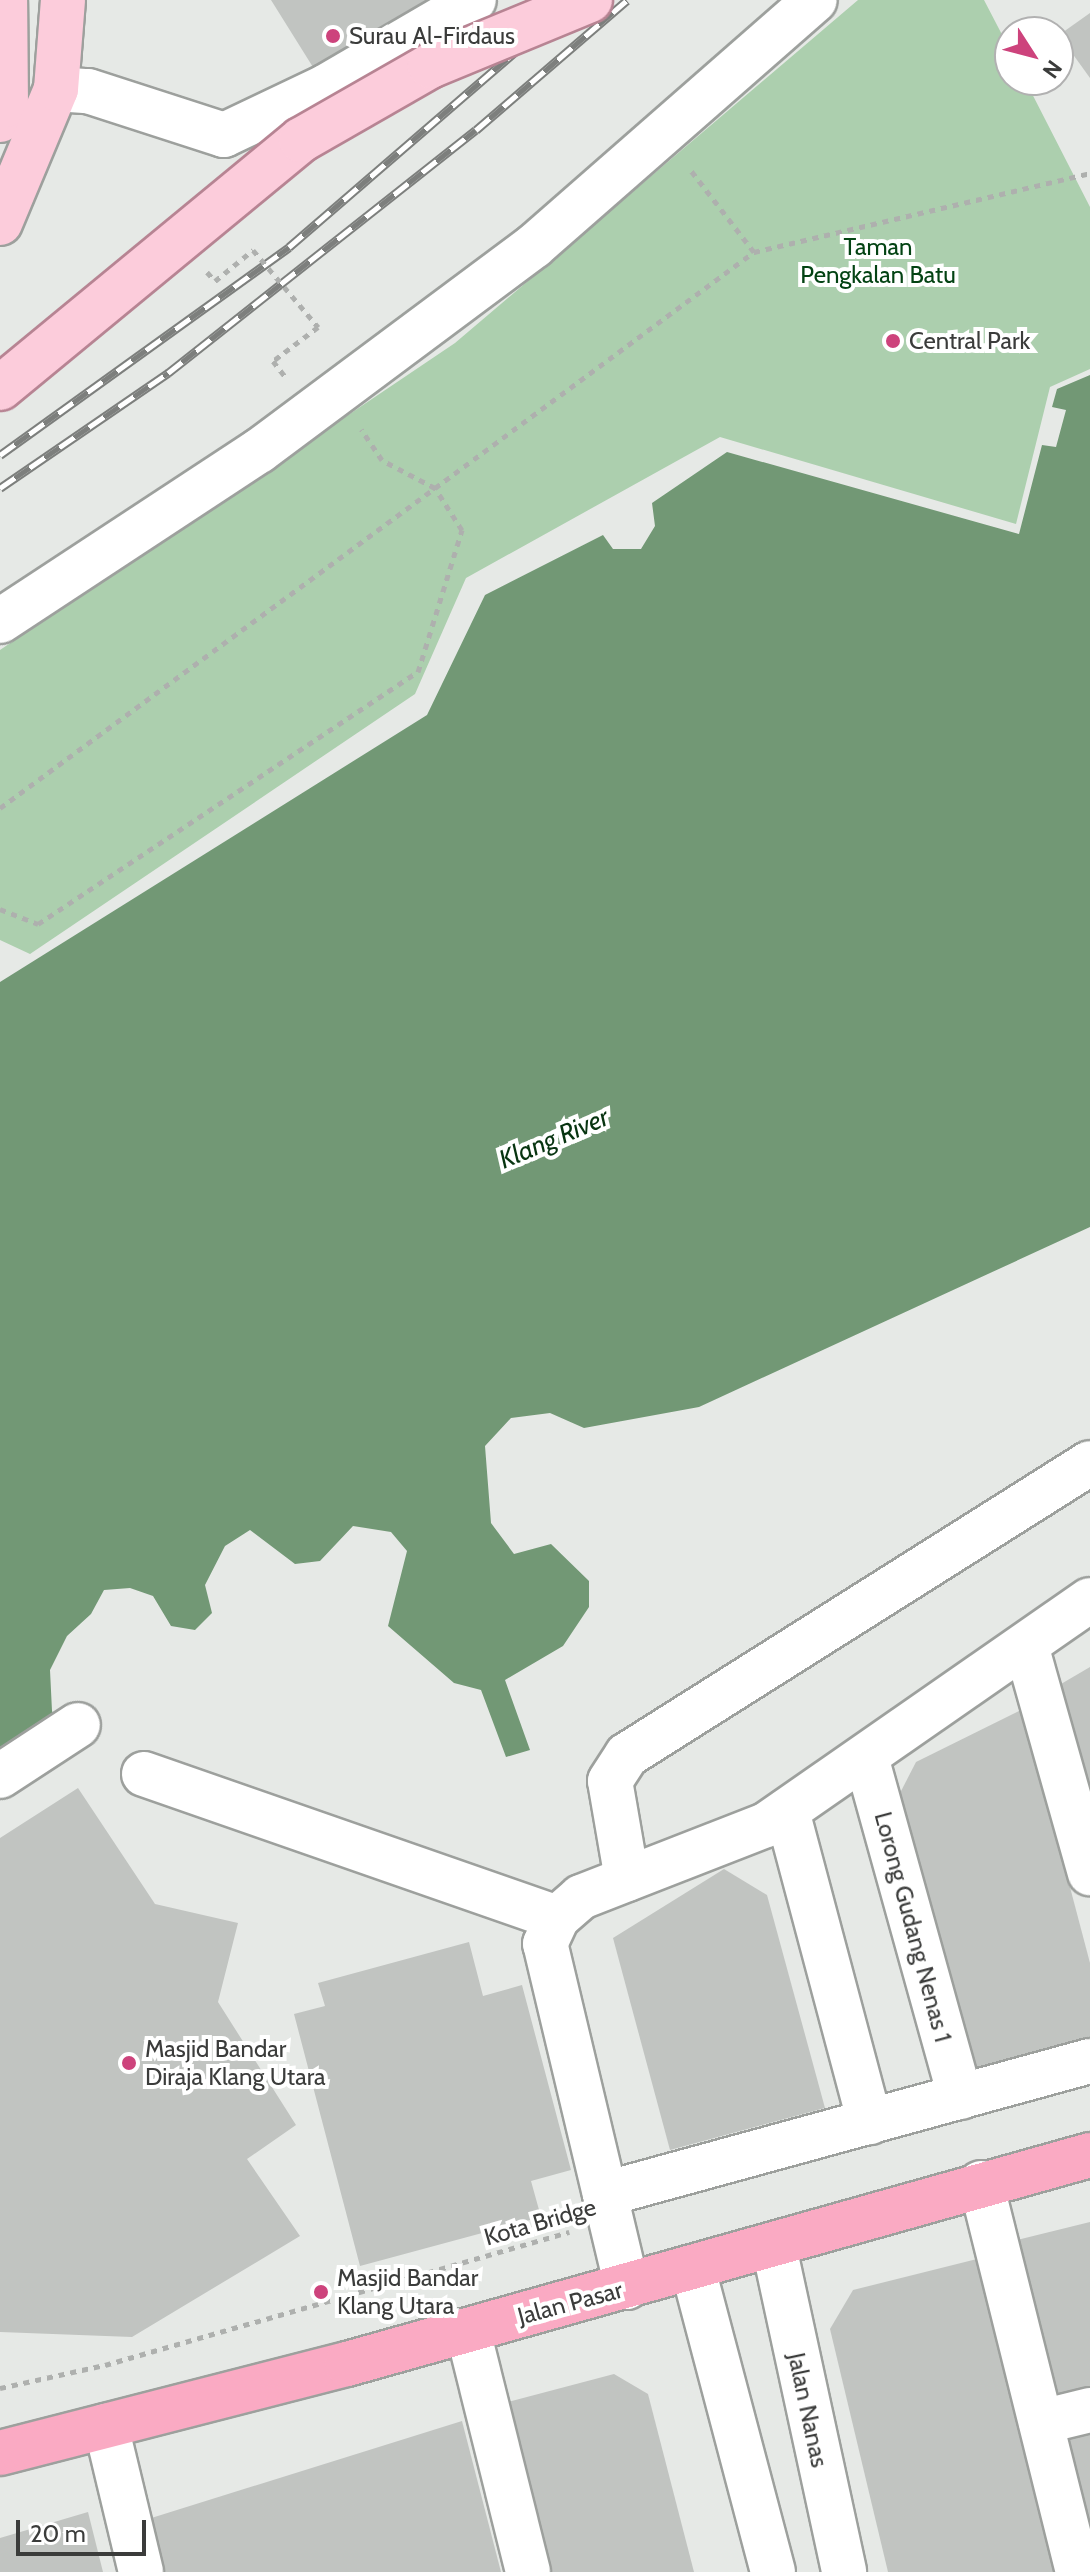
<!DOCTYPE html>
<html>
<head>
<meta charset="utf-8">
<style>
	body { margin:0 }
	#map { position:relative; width:1090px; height:2572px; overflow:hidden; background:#e6e9e6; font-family:Cabin,sans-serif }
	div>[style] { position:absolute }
	.green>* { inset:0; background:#accfae }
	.water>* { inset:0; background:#729875 }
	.building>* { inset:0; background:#c1c4c1 }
	.path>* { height:5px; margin-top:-2.5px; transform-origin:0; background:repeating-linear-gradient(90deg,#aeb0ae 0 6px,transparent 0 12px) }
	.roads { filter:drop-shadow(2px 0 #9da09d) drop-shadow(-2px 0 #9da09d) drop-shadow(0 2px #9da09d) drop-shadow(0 -2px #9da09d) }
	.minor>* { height:44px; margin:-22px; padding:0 22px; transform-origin:22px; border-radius:22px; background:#fff }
	.major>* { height:44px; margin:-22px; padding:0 22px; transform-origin:22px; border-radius:22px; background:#fcccdb }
	.highway>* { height:44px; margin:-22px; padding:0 22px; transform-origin:22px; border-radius:22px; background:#faaac3 }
	.rail>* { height:9px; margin-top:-4.5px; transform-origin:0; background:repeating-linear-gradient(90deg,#fff 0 18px,#7d7f7d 0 36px); box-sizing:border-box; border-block:2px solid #7d7f7d }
	.path-bridge>* { height:5px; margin-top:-2.5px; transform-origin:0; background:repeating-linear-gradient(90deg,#aeb0ae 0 6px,transparent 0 12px) }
	.bridges { filter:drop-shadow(2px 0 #b78493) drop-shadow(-2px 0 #b78493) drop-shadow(0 2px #b78493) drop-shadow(0 -2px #b78493) }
	.major-bridge>* { height:44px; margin:-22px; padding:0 22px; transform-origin:22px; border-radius:22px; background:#fcccdb }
	.dots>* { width:22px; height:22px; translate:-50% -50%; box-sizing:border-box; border:4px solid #fff; border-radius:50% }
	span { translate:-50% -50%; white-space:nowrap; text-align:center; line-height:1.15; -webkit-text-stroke:8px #fff; paint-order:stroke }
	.poi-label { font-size:24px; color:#3b3c3b }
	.left { translate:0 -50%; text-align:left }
	.park-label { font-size:24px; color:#034313 }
	.street-label { font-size:24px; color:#3b3c3b }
	.water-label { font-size:26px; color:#073410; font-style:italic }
	.north { position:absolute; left:994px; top:16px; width:80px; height:80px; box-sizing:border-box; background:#fff; border:2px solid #b1b1b1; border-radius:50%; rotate:126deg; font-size:22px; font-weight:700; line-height:32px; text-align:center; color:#3b3c3b }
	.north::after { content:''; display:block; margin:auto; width:28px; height:36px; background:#cd437c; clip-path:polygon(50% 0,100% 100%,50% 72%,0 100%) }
	.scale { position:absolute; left:16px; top:2520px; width:130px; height:36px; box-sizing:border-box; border:4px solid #3b3c3b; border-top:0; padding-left:10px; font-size:24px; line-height:28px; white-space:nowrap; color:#3b3c3b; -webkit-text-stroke:6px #fff; paint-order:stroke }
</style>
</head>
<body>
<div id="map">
	<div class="green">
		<div style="clip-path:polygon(858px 0,984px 0,1010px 50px,1010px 80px,1025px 80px,1090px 207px,1090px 369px,1050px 387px,1016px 524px,720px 437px,466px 578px,415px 694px,30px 954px,0 940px,0 650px,455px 343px)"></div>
	</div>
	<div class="water">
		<div style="clip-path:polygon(1090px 375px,1090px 1227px,699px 1407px,584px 1428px,550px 1413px,511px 1418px,485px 1446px,491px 1523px,514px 1554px,551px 1544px,589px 1581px,589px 1607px,563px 1646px,505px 1680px,530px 1750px,506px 1757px,481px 1690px,454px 1683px,388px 1626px,407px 1551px,391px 1532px,353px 1526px,320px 1561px,295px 1564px,250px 1530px,225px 1546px,205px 1585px,212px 1613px,195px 1630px,171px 1626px,153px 1596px,130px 1588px,104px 1590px,91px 1614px,67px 1636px,50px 1670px,52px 1711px,61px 1731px,0 1769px,0 982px,427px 715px,485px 595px,603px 535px,613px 549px,641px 549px,655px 526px,652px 503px,727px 452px,1019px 534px,1042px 445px,1056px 447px,1066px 410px,1052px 407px,1057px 389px)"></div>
	</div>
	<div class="building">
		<div style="clip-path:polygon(271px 0,429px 0,316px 72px)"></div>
		<div style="clip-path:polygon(1090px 13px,1090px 78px,1059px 35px)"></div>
		<div style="clip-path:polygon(1090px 1667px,1090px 1802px,1061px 1684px)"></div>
		<div style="clip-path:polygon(1023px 1709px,1090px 1963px,1090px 2040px,973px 2071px,898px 1797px,916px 1762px)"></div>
		<div style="clip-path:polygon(78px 1788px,155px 1904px,238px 1923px,218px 2002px,296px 2125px,247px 2159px,300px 2236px,132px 2337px,0 2332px,0 1838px)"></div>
		<div style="clip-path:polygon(724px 1869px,767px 1895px,825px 2108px,670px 2150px,613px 1938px)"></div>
		<div style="clip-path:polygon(469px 1942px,483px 1996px,522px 1985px,571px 2170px,531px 2181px,541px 2217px,360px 2266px,294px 2014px,325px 2006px,318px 1983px)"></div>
		<div style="clip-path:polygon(1090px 2222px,1090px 2395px,1058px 2403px,1017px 2240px)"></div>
		<div style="clip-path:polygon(981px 2258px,1057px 2572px,888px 2572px,830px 2329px,853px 2290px)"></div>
		<div style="clip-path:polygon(614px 2374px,648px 2394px,694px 2572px,540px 2572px,497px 2405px)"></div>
		<div style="clip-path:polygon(462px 2421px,501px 2572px,158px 2572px,145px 2520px)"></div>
		<div style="clip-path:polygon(1090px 2430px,1090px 2536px,1064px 2437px)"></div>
		<div style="clip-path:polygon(88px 2512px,103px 2572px,0 2572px,0 2538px)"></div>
	</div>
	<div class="path">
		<div style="left:754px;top:252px;width:345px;rotate:-13.2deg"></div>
		<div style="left:207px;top:272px;width:12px;rotate:48deg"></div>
		<div style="left:215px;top:281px;width:49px;rotate:-39.2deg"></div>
		<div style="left:273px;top:361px;width:23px;rotate:52deg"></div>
		<div style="left:0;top:808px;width:540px;rotate:-36.34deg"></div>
		<div style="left:435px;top:488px;width:60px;rotate:-152.2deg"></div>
		<div style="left:382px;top:460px;width:37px;rotate:-124deg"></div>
		<div style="left:0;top:909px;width:41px;rotate:21.5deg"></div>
		<div style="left:38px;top:924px;width:456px;rotate:-33.6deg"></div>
		<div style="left:418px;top:672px;width:149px;rotate:-72.8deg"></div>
		<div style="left:462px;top:530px;width:50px;rotate:-122.7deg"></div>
		<div style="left:435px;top:488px;width:397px;rotate:-36.5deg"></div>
		<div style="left:754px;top:252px;width:106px;rotate:-127.7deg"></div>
		<div style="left:0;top:2388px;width:107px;rotate:-12.4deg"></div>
		<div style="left:105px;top:2365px;width:483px;rotate:-16deg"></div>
	</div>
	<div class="roads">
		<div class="minor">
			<div style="left:56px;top:89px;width:32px;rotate:4deg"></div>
			<div style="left:88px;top:91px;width:143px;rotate:17.9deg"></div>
			<div style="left:224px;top:135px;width:114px;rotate:-25.4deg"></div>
			<div style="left:327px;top:86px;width:170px;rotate:-30.3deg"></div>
			<div style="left:0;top:621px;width:310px;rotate:-33.3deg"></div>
			<div style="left:259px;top:451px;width:343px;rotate:-36.7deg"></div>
			<div style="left:534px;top:246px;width:373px;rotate:-41.2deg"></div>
			<div style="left:1027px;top:1649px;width:233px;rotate:74.3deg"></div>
			<div style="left:866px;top:1757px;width:353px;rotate:74.5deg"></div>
			<div style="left:144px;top:1774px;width:437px;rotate:19.2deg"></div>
			<div style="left:0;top:1776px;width:93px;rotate:-33.2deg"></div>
			<div style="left:787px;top:1811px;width:322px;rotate:75.1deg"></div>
			<div style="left:627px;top:1879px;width:99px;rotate:-99.8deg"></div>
			<div style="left:610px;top:1781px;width:31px;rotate:-57deg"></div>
			<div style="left:627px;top:1755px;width:547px;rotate:-32.24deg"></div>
			<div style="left:981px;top:2183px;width:401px;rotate:76deg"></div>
			<div style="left:605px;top:2194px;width:503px;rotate:-15.34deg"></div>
			<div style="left:774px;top:2247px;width:332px;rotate:77.8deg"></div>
			<div style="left:693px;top:2269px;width:313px;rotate:75.2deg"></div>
			<div style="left:627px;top:2287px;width:353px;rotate:-103.4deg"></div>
			<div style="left:545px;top:1944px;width:29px;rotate:-65deg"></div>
			<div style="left:557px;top:1918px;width:32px;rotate:-41deg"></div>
			<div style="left:581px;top:1897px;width:199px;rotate:-21.3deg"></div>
			<div style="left:766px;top:1825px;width:394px;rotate:-34.8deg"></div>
			<div style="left:468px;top:2331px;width:248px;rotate:76deg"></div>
			<div style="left:1041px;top:2422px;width:50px;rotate:-13.8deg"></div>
			<div style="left:106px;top:2426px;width:150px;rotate:76.5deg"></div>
		</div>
		<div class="major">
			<div style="left:0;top:120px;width:16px;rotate:-68deg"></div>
			<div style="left:6px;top:105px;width:105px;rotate:-90.5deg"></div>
			<div style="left:0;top:223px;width:145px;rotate:-67.3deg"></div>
			<div style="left:56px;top:89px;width:89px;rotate:-85.5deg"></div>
		</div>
		<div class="highway">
			<div style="left:0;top:2453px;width:358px;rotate:-14.4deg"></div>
			<div style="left:347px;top:2364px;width:772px;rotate:-15.71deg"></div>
		</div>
	</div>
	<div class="rail">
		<div style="left:0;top:455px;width:356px;rotate:-35.7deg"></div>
		<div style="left:289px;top:247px;width:378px;rotate:-40.8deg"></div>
		<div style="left:0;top:488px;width:204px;rotate:-34.4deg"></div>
		<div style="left:168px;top:373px;width:392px;rotate:-38.3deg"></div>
		<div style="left:476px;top:130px;width:199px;rotate:-40.7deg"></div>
	</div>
	<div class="path-bridge">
		<div style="left:253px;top:250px;width:101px;rotate:49.8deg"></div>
		<div style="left:318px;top:327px;width:56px;rotate:142.9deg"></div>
	</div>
	<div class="bridges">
		<div class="major-bridge">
			<div style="left:0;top:388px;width:390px;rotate:-39.5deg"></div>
			<div style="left:301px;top:140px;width:149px;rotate:-29.8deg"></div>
			<div style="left:430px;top:66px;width:173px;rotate:-22.4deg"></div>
		</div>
	</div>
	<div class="dots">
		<div style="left:333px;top:36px;background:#cd437c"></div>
		<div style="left:893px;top:341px;background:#cd437c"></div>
		<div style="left:129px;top:2063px;background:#cd437c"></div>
		<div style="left:321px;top:2292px;background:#cd437c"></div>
	</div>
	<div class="poi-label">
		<span class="left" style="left:349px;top:36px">Surau Al-Firdaus</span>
		<span class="left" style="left:909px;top:341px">Central Park</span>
		<span class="left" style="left:145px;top:2063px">Masjid Bandar<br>Diraja Klang Utara</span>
		<span class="left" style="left:337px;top:2292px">Masjid Bandar<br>Klang Utara</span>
	</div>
	<div class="park-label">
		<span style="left:878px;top:261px">Taman<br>Pengkalan Batu</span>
	</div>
	<div class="street-label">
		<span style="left:913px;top:1927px;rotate:75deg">Lorong Gudang Nenas 1</span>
		<span style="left:540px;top:2222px;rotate:-16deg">Kota Bridge</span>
		<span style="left:570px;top:2303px;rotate:-15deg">Jalan Pasar</span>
		<span style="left:808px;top:2410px;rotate:78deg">Jalan Nanas</span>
	</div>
	<div class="water-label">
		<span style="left:554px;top:1139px;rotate:-23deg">Klang River</span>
	</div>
	<div class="north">N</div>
	<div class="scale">20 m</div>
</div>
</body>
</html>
